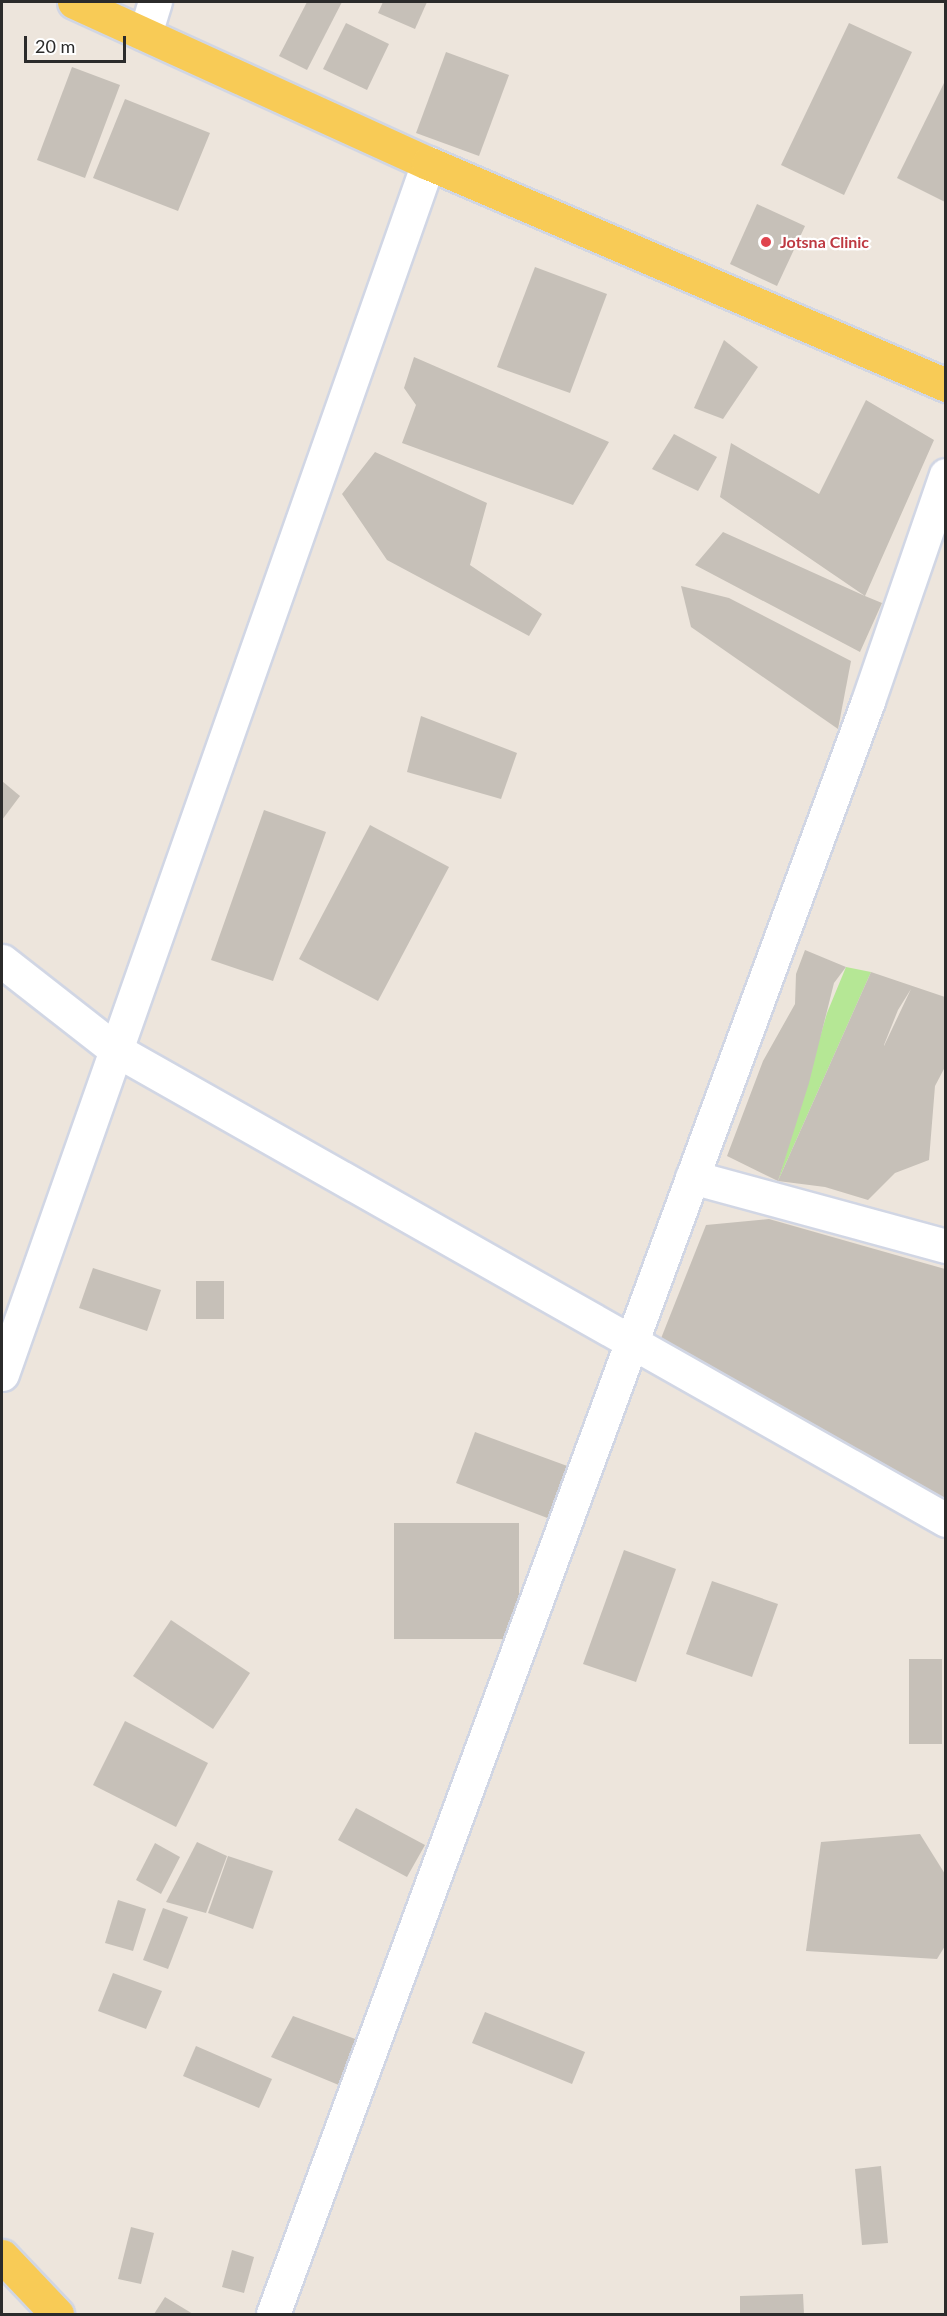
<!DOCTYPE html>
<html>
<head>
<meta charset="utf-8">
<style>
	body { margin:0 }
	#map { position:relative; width:947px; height:2316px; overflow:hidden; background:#ede5dc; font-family:Lato,sans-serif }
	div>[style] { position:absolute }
	.green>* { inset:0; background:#b5e795 }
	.building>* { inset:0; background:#c6c0b8 }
	.roads { filter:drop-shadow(2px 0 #d1d6e4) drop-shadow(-2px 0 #d1d6e4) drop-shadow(0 2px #d1d6e4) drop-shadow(0 -2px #d1d6e4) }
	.street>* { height:33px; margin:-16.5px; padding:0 16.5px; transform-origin:16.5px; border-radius:16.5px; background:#fff }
	.primary>* { height:33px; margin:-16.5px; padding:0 16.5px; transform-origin:16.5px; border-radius:16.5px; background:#f8cb56 }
	.dots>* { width:16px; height:16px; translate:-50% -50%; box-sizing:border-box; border:3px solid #fff; border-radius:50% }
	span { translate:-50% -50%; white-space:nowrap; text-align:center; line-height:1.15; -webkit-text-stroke:4.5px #fff; paint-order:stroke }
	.health-label { font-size:16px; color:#be3a42; font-weight:700 }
	.left { translate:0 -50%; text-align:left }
	.frame { position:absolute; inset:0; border:3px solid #2b2b2b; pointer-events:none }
	.scale { position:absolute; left:24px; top:36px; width:102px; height:27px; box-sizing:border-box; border:3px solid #2b2b2b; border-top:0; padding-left:8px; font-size:18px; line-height:21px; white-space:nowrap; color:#2b2b2b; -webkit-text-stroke:4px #fff; paint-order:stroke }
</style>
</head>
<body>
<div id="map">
	<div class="green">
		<div style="clip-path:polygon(846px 967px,871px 972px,778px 1181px,827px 1013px)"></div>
	</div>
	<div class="building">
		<div style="clip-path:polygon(307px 2px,342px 2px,307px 70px,279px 56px)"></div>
		<div style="clip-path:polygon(383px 2px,427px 2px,415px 29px,378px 13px)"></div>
		<div style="clip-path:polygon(346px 23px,389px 44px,367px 90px,323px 69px)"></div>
		<div style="clip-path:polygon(849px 23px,912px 52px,844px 195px,781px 165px)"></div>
		<div style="clip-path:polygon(446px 52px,509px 75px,479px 156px,416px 133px)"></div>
		<div style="clip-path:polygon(72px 67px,120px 85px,85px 178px,37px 160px)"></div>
		<div style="clip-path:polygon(945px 81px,945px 202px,897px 178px)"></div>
		<div style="clip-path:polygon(125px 99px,210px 133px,178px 211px,93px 178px)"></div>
		<div style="clip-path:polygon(757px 204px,805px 226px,777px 286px,730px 264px)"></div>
		<div style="clip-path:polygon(535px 267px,607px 294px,570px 393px,497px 367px)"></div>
		<div style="clip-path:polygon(724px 340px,758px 367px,723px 419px,694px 408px)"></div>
		<div style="clip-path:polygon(414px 357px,609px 442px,573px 505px,402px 443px,416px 405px,404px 388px)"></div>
		<div style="clip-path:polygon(866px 400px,934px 440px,865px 596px,882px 603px,860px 652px,695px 565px,723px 532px,865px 596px,720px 497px,731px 443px,819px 494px)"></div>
		<div style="clip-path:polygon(674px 434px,717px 457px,698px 491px,652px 469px)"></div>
		<div style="clip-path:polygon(375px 452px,487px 503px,470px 565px,542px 614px,529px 636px,387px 560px,342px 494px)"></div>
		<div style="clip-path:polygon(681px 586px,729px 598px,851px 661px,838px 729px,691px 627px)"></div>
		<div style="clip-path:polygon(421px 716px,517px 753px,501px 799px,407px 772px)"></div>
		<div style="clip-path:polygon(2px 781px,20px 796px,2px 820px)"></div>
		<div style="clip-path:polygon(264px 810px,326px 832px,273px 981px,211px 960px)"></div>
		<div style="clip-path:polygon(370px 825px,449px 867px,378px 1001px,299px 959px)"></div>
		<div style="clip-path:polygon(805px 950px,846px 967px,834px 983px,809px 1083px,778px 1181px,727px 1156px,763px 1061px,795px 1004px,796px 974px)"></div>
		<div style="clip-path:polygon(evenodd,871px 972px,945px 997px,945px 1067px,935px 1086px,929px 1160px,895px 1173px,868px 1200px,825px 1187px,778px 1181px,871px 972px,911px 989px,884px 1046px,884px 1045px,898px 1010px,911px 989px)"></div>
		<div style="clip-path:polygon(769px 1219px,945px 1269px,945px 1507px,660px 1341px,706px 1225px)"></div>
		<div style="clip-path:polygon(93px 1268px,161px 1290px,147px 1331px,79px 1308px)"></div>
		<div style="clip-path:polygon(196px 1281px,224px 1281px,224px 1319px,196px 1319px)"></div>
		<div style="clip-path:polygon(475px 1432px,570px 1467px,550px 1519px,456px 1483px)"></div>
		<div style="clip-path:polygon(394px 1523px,519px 1523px,519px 1639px,394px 1639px)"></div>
		<div style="clip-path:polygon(624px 1550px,676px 1569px,636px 1682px,583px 1664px)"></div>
		<div style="clip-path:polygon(712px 1581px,778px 1604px,752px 1677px,686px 1654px)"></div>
		<div style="clip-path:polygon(171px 1620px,250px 1673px,213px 1729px,133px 1676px)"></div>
		<div style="clip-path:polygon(909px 1659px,942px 1659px,942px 1744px,909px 1744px)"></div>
		<div style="clip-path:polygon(125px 1721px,208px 1763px,176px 1827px,93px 1785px)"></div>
		<div style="clip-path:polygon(356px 1808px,425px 1845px,407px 1877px,338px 1840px)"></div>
		<div style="clip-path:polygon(920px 1834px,945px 1874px,945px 1946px,937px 1959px,806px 1951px,821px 1842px)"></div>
		<div style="clip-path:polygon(197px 1842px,227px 1856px,206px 1913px,166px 1902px)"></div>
		<div style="clip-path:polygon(155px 1843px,180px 1857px,161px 1894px,136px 1880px)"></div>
		<div style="clip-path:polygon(228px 1856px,273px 1871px,253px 1929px,208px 1913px)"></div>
		<div style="clip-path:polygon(118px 1900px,146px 1909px,133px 1951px,105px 1943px)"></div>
		<div style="clip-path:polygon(163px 1908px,188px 1917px,168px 1969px,143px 1960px)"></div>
		<div style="clip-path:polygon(113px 1973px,162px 1991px,146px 2029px,98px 2011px)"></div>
		<div style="clip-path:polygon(485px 2012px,585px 2052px,572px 2084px,472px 2043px)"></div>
		<div style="clip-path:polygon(293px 2016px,358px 2040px,346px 2088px,271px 2057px)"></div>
		<div style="clip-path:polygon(196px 2046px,272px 2079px,259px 2108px,183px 2076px)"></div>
		<div style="clip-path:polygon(881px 2166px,888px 2243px,862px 2245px,855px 2169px)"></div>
		<div style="clip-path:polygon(131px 2227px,154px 2233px,141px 2284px,118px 2279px)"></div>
		<div style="clip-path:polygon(232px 2250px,254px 2257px,244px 2293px,222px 2287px)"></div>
		<div style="clip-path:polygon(803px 2294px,804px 2314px,740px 2314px,740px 2296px)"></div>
		<div style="clip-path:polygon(165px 2297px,193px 2314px,154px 2314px)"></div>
	</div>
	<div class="roads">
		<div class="street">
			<div style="left:145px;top:34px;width:34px;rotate:-73deg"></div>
			<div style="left:2px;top:961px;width:145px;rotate:38deg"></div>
			<div style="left:116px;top:1050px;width:954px;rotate:29.52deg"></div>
			<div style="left:692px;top:1177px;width:263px;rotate:15.2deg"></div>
			<div style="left:2px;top:1374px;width:1284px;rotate:-70.62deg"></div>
			<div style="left:273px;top:2314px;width:1719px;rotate:-69.75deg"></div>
			<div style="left:868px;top:701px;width:239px;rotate:-71deg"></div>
		</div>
		<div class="primary">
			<div style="left:74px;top:2px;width:389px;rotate:24.5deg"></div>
			<div style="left:428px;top:163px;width:564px;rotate:23.2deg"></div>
			<div style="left:2px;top:2256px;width:80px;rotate:46.5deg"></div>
		</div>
	</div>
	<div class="dots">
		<div style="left:766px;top:242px;background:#e0444e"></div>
	</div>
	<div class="health-label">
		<span class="left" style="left:780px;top:242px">Jotsna Clinic</span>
	</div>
	<div class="frame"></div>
	<div class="scale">20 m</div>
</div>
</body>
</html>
